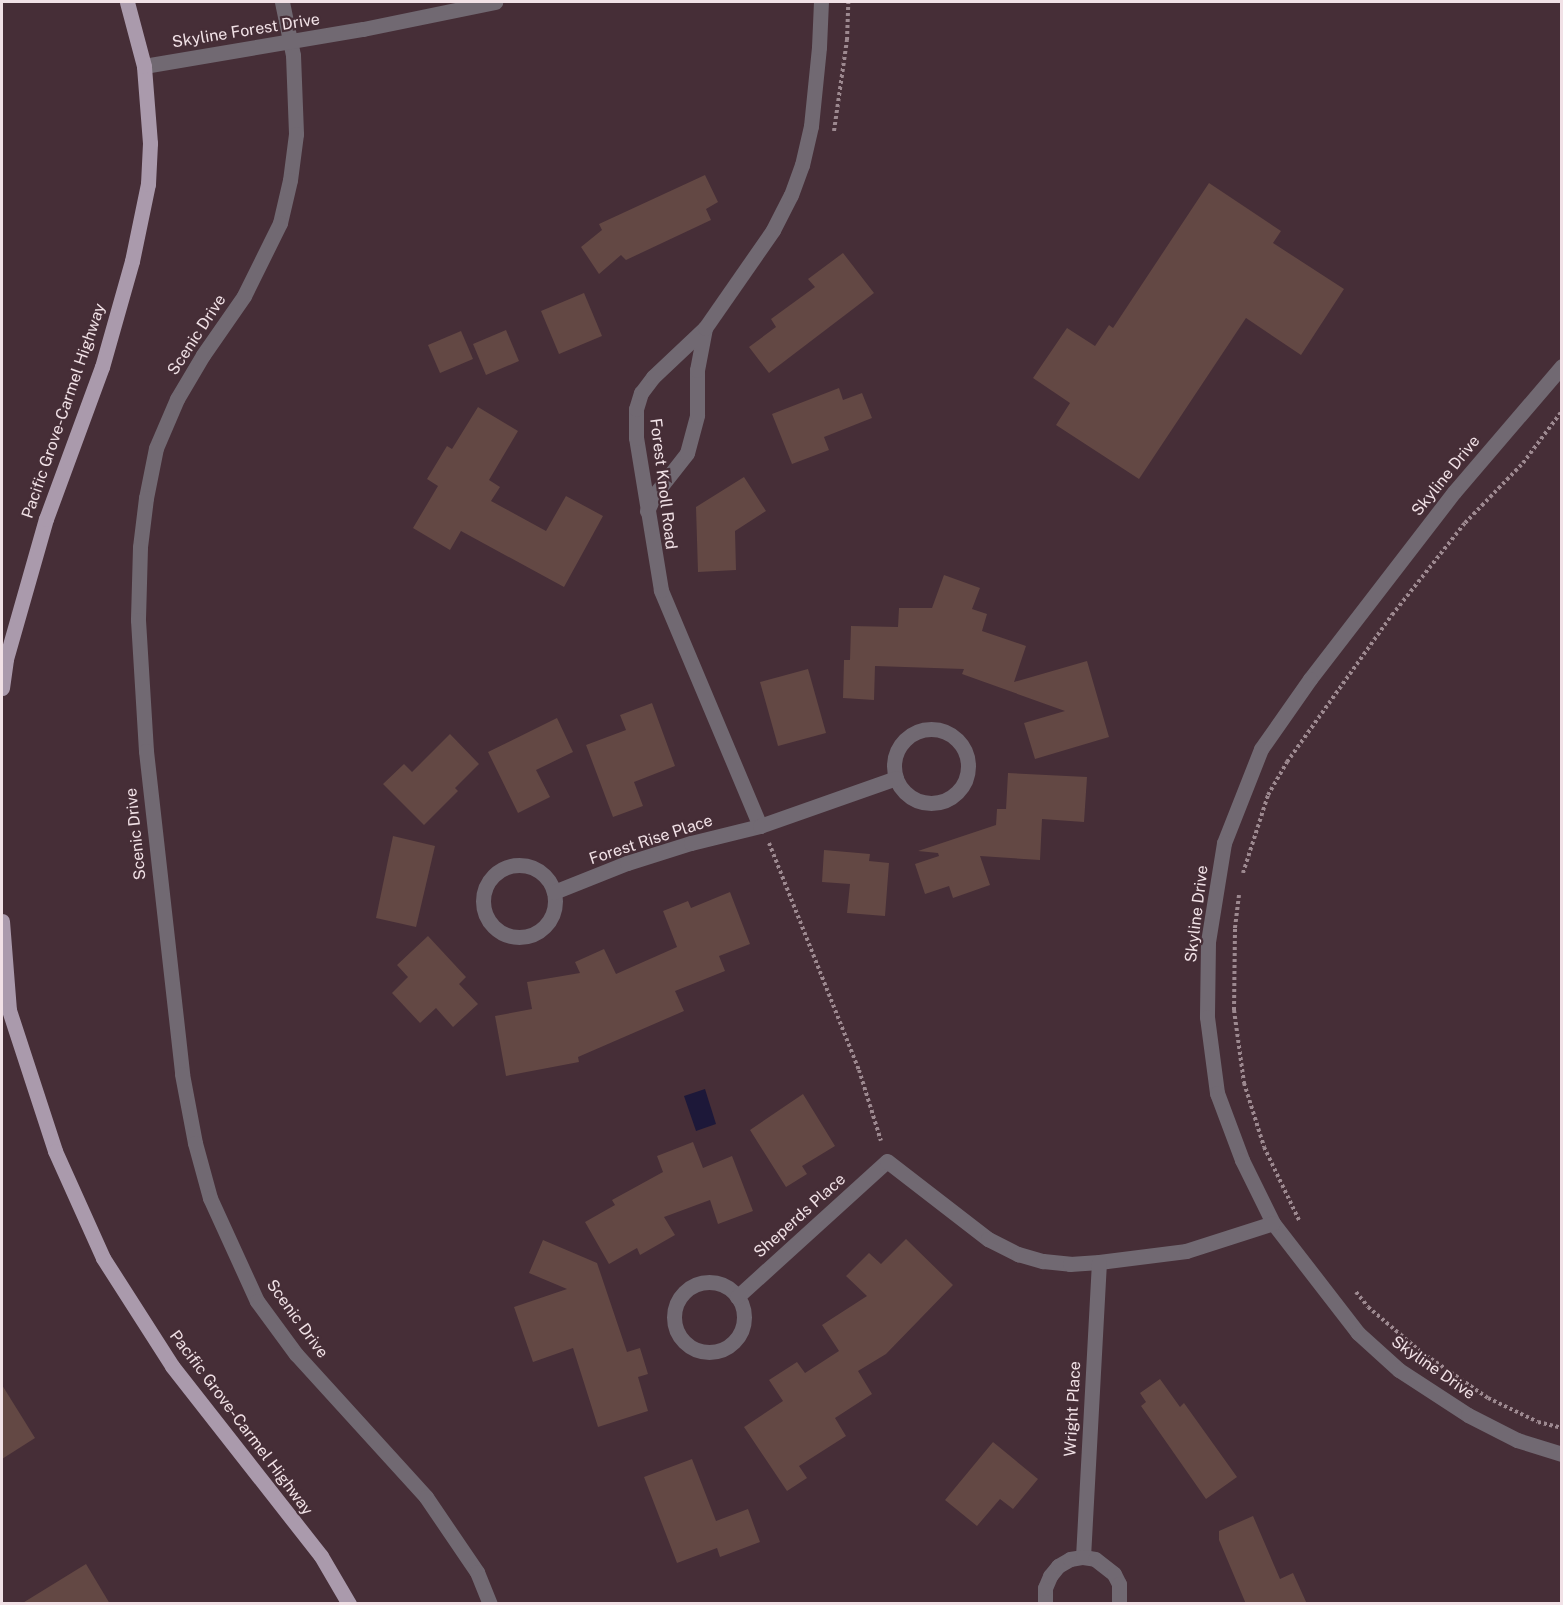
<!DOCTYPE html>
<html>
<head>
<meta charset="utf-8">
<style>
	body { margin:0 }
	#map { position:relative; width:1563px; height:1605px; overflow:hidden; background:#462e37; font-family:"Public Sans",sans-serif }
	div>[style] { position:absolute }
	.water>* { inset:0; background:#1d1839 }
	.building>* { inset:0; background:#634844 }
	.path>* { height:4px; margin-top:-2px; transform-origin:0; background:repeating-linear-gradient(90deg,#9d8990 0 3px,transparent 0 6px) }
	.minor>* { height:15px; margin:-7.5px; padding:0 7.5px; transform-origin:7.5px; border-radius:7.5px; background:#716972 }
	.minor>.ring { margin:-7.5px; padding:0; box-sizing:content-box; background:none; border:15px solid #716972; border-radius:50% }
	.major>* { height:15px; margin:-7.5px; padding:0 7.5px; transform-origin:7.5px; border-radius:7.5px; background:#aa9aac }
	span { translate:-50% -50%; white-space:nowrap; text-align:center; line-height:1.15; -webkit-text-stroke:4.5px #462e37; paint-order:stroke }
	.street-label { font-size:16px; color:#f1e1e6 }
	.frame { position:absolute; inset:0; border:3px solid #f1e1e6; pointer-events:none }
</style>
</head>
<body>
<div id="map">
	<div class="water">
		<div style="clip-path:polygon(705px 1089px,716px 1124px,696px 1131px,684px 1096px)"></div>
	</div>
	<div class="building">
		<div style="clip-path:polygon(705px 175px,718px 202px,706px 209px,711px 220px,626px 260px,621px 255px,599px 274px,581px 247px,602px 230px,599px 224px)"></div>
		<div style="clip-path:polygon(1209px 183px,1281px 231px,1273px 243px,1344px 289px,1301px 355px,1246px 318px,1139px 479px,1056px 425px,1070px 403px,1033px 378px,1067px 328px,1095px 346px,1109px 325px,1113px 328px)"></div>
		<div style="clip-path:polygon(843px 253px,874px 293px,769px 373px,749px 347px,776px 327px,771px 319px,815px 287px,808px 279px)"></div>
		<div style="clip-path:polygon(584px 293px,602px 336px,559px 354px,541px 311px)"></div>
		<div style="clip-path:polygon(506px 330px,519px 361px,486px 375px,473px 344px)"></div>
		<div style="clip-path:polygon(461px 331px,473px 359px,440px 373px,428px 345px)"></div>
		<div style="clip-path:polygon(839px 388px,843px 400px,862px 393px,872px 418px,824px 437px,829px 450px,792px 464px,772px 414px)"></div>
		<div style="clip-path:polygon(478px 407px,518px 431px,489px 480px,500px 487px,491px 501px,546px 531px,566px 496px,603px 516px,564px 587px,461px 531px,450px 550px,413px 528px,438px 486px,427px 479px,447px 446px,452px 449px)"></div>
		<div style="clip-path:polygon(744px 477px,766px 511px,735px 531px,736px 570px,698px 572px,696px 507px)"></div>
		<div style="clip-path:polygon(944px 575px,980px 588px,972px 609px,987px 614px,982px 631px,1026px 646px,1014px 682px,1087px 661px,1109px 737px,1035px 759px,1024px 723px,1065px 711px,962px 674px,964px 669px,875px 666px,874px 700px,843px 698px,844px 660px,850px 660px,851px 626px,898px 627px,899px 608px,932px 608px)"></div>
		<div style="clip-path:polygon(808px 669px,826px 733px,778px 746px,760px 682px)"></div>
		<div style="clip-path:polygon(652px 703px,675px 766px,634px 782px,643px 806px,613px 817px,586px 745px,626px 730px,620px 715px)"></div>
		<div style="clip-path:polygon(557px 718px,573px 752px,536px 770px,550px 797px,518px 813px,488px 752px)"></div>
		<div style="clip-path:polygon(450px 734px,479px 764px,455px 788px,458px 791px,424px 825px,383px 784px,404px 764px,412px 772px)"></div>
		<div style="clip-path:polygon(1008px 773px,1087px 777px,1084px 822px,1042px 819px,1040px 860px,980px 856px,990px 885px,953px 898px,949px 886px,925px 894px,915px 864px,939px 856px,938px 853px,918px 851px,996px 825px,997px 809px,1006px 809px)"></div>
		<div style="clip-path:polygon(393px 836px,435px 846px,416px 927px,376px 918px)"></div>
		<div style="clip-path:polygon(824px 850px,870px 854px,869px 861px,889px 863px,885px 916px,847px 913px,850px 884px,822px 882px)"></div>
		<div style="clip-path:polygon(730px 892px,750px 944px,719px 956px,725px 971px,675px 991px,684px 1011px,578px 1057px,579px 1062px,506px 1076px,495px 1016px,532px 1009px,527px 982px,580px 973px,575px 962px,604px 949px,616px 974px,677px 947px,663px 911px,688px 901px,691px 908px)"></div>
		<div style="clip-path:polygon(428px 936px,466px 977px,459px 984px,478px 1004px,453px 1027px,436px 1008px,420px 1023px,392px 993px,408px 977px,397px 965px)"></div>
		<div style="clip-path:polygon(803px 1094px,835px 1146px,802px 1166px,807px 1174px,786px 1187px,750px 1130px)"></div>
		<div style="clip-path:polygon(693px 1142px,703px 1168px,732px 1156px,753px 1211px,718px 1224px,710px 1200px,664px 1217px,675px 1235px,640px 1255px,637px 1248px,609px 1264px,585px 1222px,615px 1205px,612px 1200px,663px 1172px,657px 1156px)"></div>
		<div style="clip-path:polygon(906px 1239px,953px 1285px,886px 1354px,858px 1371px,872px 1394px,835px 1418px,846px 1436px,799px 1466px,807px 1478px,787px 1491px,744px 1427px,783px 1401px,769px 1380px,797px 1362px,805px 1373px,839px 1351px,822px 1325px,867px 1296px,846px 1276px,869px 1253px,881px 1264px)"></div>
		<div style="clip-path:polygon(543px 1240px,597px 1263px,627px 1352px,640px 1348px,648px 1374px,638px 1377px,648px 1411px,598px 1427px,573px 1348px,533px 1362px,514px 1307px,567px 1289px,529px 1273px)"></div>
		<div style="clip-path:polygon(1160px 1379px,1180px 1407px,1184px 1403px,1237px 1477px,1206px 1499px,1141px 1406px,1146px 1402px,1140px 1393px)"></div>
		<div style="clip-path:polygon(2px 1385px,35px 1438px,2px 1459px)"></div>
		<div style="clip-path:polygon(993px 1442px,1038px 1479px,1013px 1509px,1000px 1499px,977px 1526px,945px 1500px)"></div>
		<div style="clip-path:polygon(692px 1459px,716px 1521px,748px 1509px,760px 1542px,720px 1557px,717px 1548px,677px 1563px,644px 1477px)"></div>
		<div style="clip-path:polygon(1253px 1516px,1280px 1579px,1293px 1573px,1307px 1604px,1246px 1604px,1219px 1540px,1219px 1531px)"></div>
		<div style="clip-path:polygon(86px 1564px,110px 1604px,21px 1604px)"></div>
	</div>
	<div class="path">
		<div style="left:834px;top:131px;width:92px;rotate:-81.9deg"></div>
		<div style="left:847px;top:40px;width:38px;rotate:-88deg"></div>
		<div style="left:769px;top:843px;width:244px;rotate:68.4deg"></div>
		<div style="left:859px;top:1070px;width:74px;rotate:72.8deg"></div>
		<div style="left:1243px;top:873px;width:82px;rotate:-72.2deg"></div>
		<div style="left:1268px;top:795px;width:38px;rotate:-60deg"></div>
		<div style="left:1287px;top:762px;width:181px;rotate:-54.5deg"></div>
		<div style="left:1392px;top:615px;width:117px;rotate:-51.6deg"></div>
		<div style="left:1465px;top:523px;width:83px;rotate:-46deg"></div>
		<div style="left:1523px;top:463px;width:65px;rotate:-53.1deg"></div>
		<div style="left:1239px;top:895px;width:34px;rotate:97deg"></div>
		<div style="left:1235px;top:929px;width:81px;rotate:90.7deg"></div>
		<div style="left:1234px;top:1010px;width:74px;rotate:82.2deg"></div>
		<div style="left:1244px;top:1083px;width:67px;rotate:72.6deg"></div>
		<div style="left:1264px;top:1147px;width:81px;rotate:64.4deg"></div>
		<div style="left:1356px;top:1292px;width:19px;rotate:51deg"></div>
		<div style="left:1368px;top:1307px;width:70px;rotate:40.3deg"></div>
		<div style="left:1421px;top:1352px;width:81px;rotate:34.5deg"></div>
		<div style="left:1488px;top:1398px;width:55px;rotate:25.6deg"></div>
		<div style="left:1538px;top:1422px;width:25px;rotate:14deg"></div>
	</div>
	<div class="minor">
		<div style="left:282px;top:2px;width:54px;rotate:78.3deg"></div>
		<div style="left:293px;top:55px;width:79px;rotate:87.8deg"></div>
		<div style="left:296px;top:134px;width:46px;rotate:97.4deg"></div>
		<div style="left:290px;top:180px;width:44px;rotate:103.1deg"></div>
		<div style="left:280px;top:223px;width:81px;rotate:116.3deg"></div>
		<div style="left:244px;top:296px;width:72px;rotate:124.8deg"></div>
		<div style="left:203px;top:355px;width:51px;rotate:120.6deg"></div>
		<div style="left:177px;top:399px;width:53px;rotate:113.2deg"></div>
		<div style="left:156px;top:448px;width:51px;rotate:101.3deg"></div>
		<div style="left:146px;top:498px;width:49px;rotate:97deg"></div>
		<div style="left:140px;top:547px;width:73px;rotate:91.6deg"></div>
		<div style="left:138px;top:620px;width:131px;rotate:86.5deg"></div>
		<div style="left:146px;top:751px;width:325px;rotate:83.6deg"></div>
		<div style="left:182px;top:1074px;width:70px;rotate:79.3deg"></div>
		<div style="left:195px;top:1143px;width:57px;rotate:74.7deg"></div>
		<div style="left:210px;top:1198px;width:113px;rotate:65.5deg"></div>
		<div style="left:257px;top:1301px;width:66px;rotate:53.7deg"></div>
		<div style="left:296px;top:1354px;width:193px;rotate:47.7deg"></div>
		<div style="left:426px;top:1497px;width:91px;rotate:55.8deg"></div>
		<div style="left:477px;top:1572px;width:35px;rotate:68deg"></div>
		<div style="left:144px;top:66px;width:222px;rotate:-9.6deg"></div>
		<div style="left:363px;top:29px;width:135px;rotate:-11.6deg"></div>
		<div style="left:1562px;top:366px;width:166px;rotate:130.6deg"></div>
		<div style="left:1454px;top:492px;width:236px;rotate:127.6deg"></div>
		<div style="left:1310px;top:679px;width:85px;rotate:125deg"></div>
		<div style="left:1261px;top:749px;width:101px;rotate:111.5deg"></div>
		<div style="left:1224px;top:843px;width:100px;rotate:99.2deg"></div>
		<div style="left:1208px;top:942px;width:75px;rotate:90.8deg"></div>
		<div style="left:1207px;top:1017px;width:77px;rotate:82.5deg"></div>
		<div style="left:1217px;top:1093px;width:72px;rotate:69.5deg"></div>
		<div style="left:1242px;top:1160px;width:70px;rotate:63.8deg"></div>
		<div style="left:1273px;top:1223px;width:139px;rotate:52.3deg"></div>
		<div style="left:1358px;top:1333px;width:55px;rotate:42.1deg"></div>
		<div style="left:1399px;top:1370px;width:82px;rotate:33.1deg"></div>
		<div style="left:1468px;top:1415px;width:55px;rotate:27deg"></div>
		<div style="left:1517px;top:1440px;width:47px;rotate:17.3deg"></div>
		<div style="left:647px;top:511px;width:19px;rotate:-65deg"></div>
		<div style="left:655px;top:494px;width:52px;rotate:-52deg"></div>
		<div style="left:687px;top:453px;width:39px;rotate:-75deg"></div>
		<div style="left:697px;top:415px;width:45px;rotate:-90deg"></div>
		<div style="left:697px;top:370px;width:43px;rotate:-79.2deg"></div>
		<div class="ring" style="left:894px;top:729px;width:59px;height:59px"></div>
		<div style="left:760px;top:826px;width:256px;rotate:-112.8deg"></div>
		<div style="left:661px;top:590px;width:154px;rotate:-99.3deg"></div>
		<div style="left:636px;top:438px;width:29px;rotate:-90deg"></div>
		<div style="left:636px;top:409px;width:17px;rotate:-73deg"></div>
		<div style="left:641px;top:393px;width:20px;rotate:-53deg"></div>
		<div style="left:653px;top:377px;width:71px;rotate:-43.3deg"></div>
		<div style="left:705px;top:328px;width:119px;rotate:-55.2deg"></div>
		<div style="left:773px;top:230px;width:39px;rotate:-63deg"></div>
		<div style="left:791px;top:195px;width:32px;rotate:-70deg"></div>
		<div style="left:802px;top:165px;width:40px;rotate:-77deg"></div>
		<div style="left:811px;top:126px;width:79px;rotate:-84.2deg"></div>
		<div style="left:819px;top:47px;width:45px;rotate:-87.5deg"></div>
		<div class="ring" style="left:483px;top:865px;width:57px;height:57px"></div>
		<div style="left:554px;top:892px;width:79px;rotate:-21.7deg"></div>
		<div style="left:627px;top:863px;width:67px;rotate:-17.4deg"></div>
		<div style="left:691px;top:843px;width:71px;rotate:-13.8deg"></div>
		<div style="left:760px;top:826px;width:144px;rotate:-19.4deg"></div>
		<div class="ring" style="left:674px;top:1282px;width:55px;height:55px"></div>
		<div style="left:737px;top:1297px;width:202px;rotate:-42.2deg"></div>
		<div style="left:887px;top:1161px;width:128px;rotate:37.7deg"></div>
		<div style="left:988px;top:1239px;width:34px;rotate:27deg"></div>
		<div style="left:1018px;top:1254px;width:26px;rotate:16deg"></div>
		<div style="left:1043px;top:1261px;width:27px;rotate:6deg"></div>
		<div style="left:1070px;top:1264px;width:29px;rotate:-4deg"></div>
		<div style="left:1099px;top:1262px;width:88px;rotate:-7.2deg"></div>
		<div style="left:1186px;top:1251px;width:91px;rotate:-17.8deg"></div>
		<div style="left:1083px;top:1557px;width:295px;rotate:-86.9deg"></div>
		<div style="left:1045px;top:1604px;width:16px;rotate:-90deg"></div>
		<div style="left:1045px;top:1588px;width:13px;rotate:-67deg"></div>
		<div style="left:1050px;top:1576px;width:13px;rotate:-51deg"></div>
		<div style="left:1058px;top:1566px;width:14px;rotate:-30deg"></div>
		<div style="left:1070px;top:1559px;width:13px;rotate:-9deg"></div>
		<div style="left:1083px;top:1557px;width:12px;rotate:9deg"></div>
		<div style="left:1095px;top:1559px;width:24px;rotate:38deg"></div>
		<div style="left:1114px;top:1574px;width:11px;rotate:63deg"></div>
		<div style="left:1119px;top:1584px;width:20px;rotate:90deg"></div>
	</div>
	<div class="major">
		<div style="left:2px;top:688px;width:29px;rotate:-82deg"></div>
		<div style="left:6px;top:659px;width:146px;rotate:-74.1deg"></div>
		<div style="left:46px;top:519px;width:162px;rotate:-69.8deg"></div>
		<div style="left:102px;top:367px;width:110px;rotate:-74.2deg"></div>
		<div style="left:132px;top:261px;width:79px;rotate:-78.3deg"></div>
		<div style="left:148px;top:184px;width:41px;rotate:-87.2deg"></div>
		<div style="left:150px;top:143px;width:77px;rotate:-94.5deg"></div>
		<div style="left:144px;top:66px;width:66px;rotate:-104.9deg"></div>
		<div style="left:2px;top:921px;width:89px;rotate:85.5deg"></div>
		<div style="left:9px;top:1010px;width:148px;rotate:71.9deg"></div>
		<div style="left:55px;top:1151px;width:117px;rotate:65.8deg"></div>
		<div style="left:103px;top:1258px;width:128px;rotate:57.4deg"></div>
		<div style="left:172px;top:1366px;width:241px;rotate:51.9deg"></div>
		<div style="left:321px;top:1556px;width:56px;rotate:59.7deg"></div>
	</div>
	<div class="street-label">
		<span style="left:246px;top:31px;rotate:-9deg">Skyline Forest Drive</span>
		<span style="left:197px;top:335px;rotate:-57deg">Scenic Drive</span>
		<span style="left:64px;top:411px;rotate:-71deg">Pacific Grove-Carmel Highway</span>
		<span style="left:1446px;top:476px;rotate:-51deg">Skyline Drive</span>
		<span style="left:663px;top:484px;rotate:83deg">Forest Knoll Road</span>
		<span style="left:136px;top:834px;rotate:-96deg">Scenic Drive</span>
		<span style="left:651px;top:840px;rotate:-18deg">Forest Rise Place</span>
		<span style="left:1197px;top:914px;rotate:-83deg">Skyline Drive</span>
		<span style="left:800px;top:1216px;rotate:-42deg">Sheperds Place</span>
		<span style="left:297px;top:1319px;rotate:54deg">Scenic Drive</span>
		<span style="left:1433px;top:1368px;rotate:35deg">Skyline Drive</span>
		<span style="left:1073px;top:1409px;rotate:-87deg">Wright Place</span>
		<span style="left:241px;top:1423px;rotate:53deg">Pacific Grove-Carmel Highway</span>
	</div>
	<div class="frame"></div>
</div>
</body>
</html>
